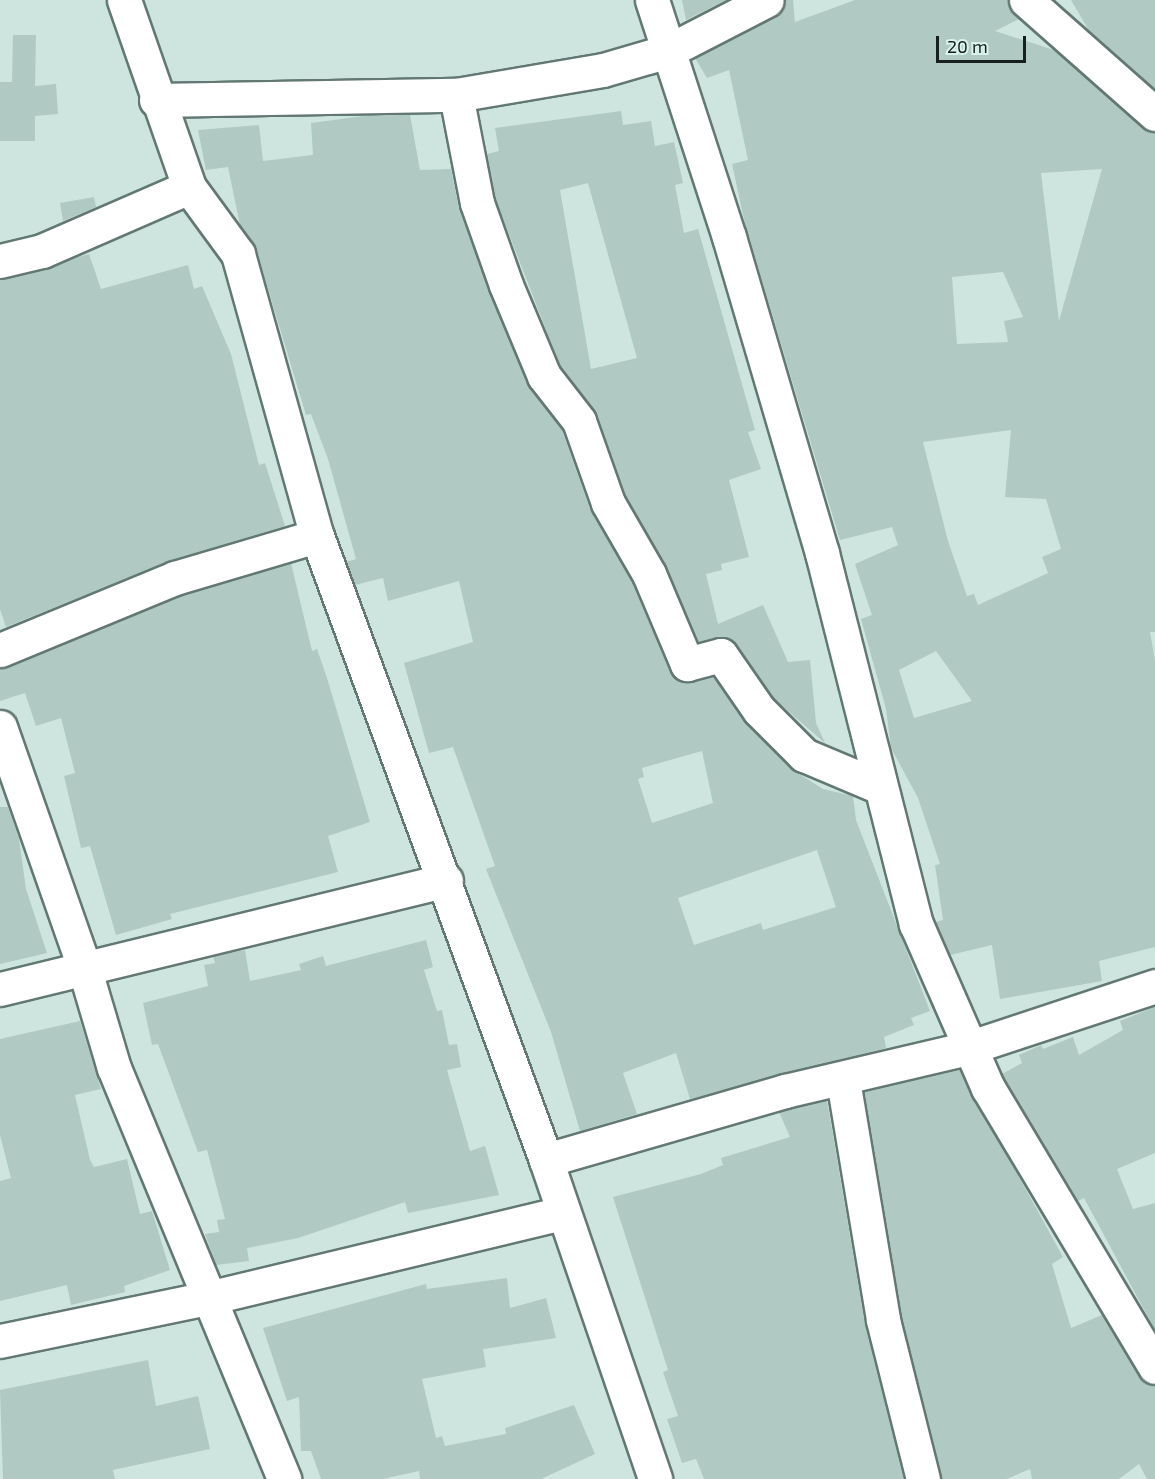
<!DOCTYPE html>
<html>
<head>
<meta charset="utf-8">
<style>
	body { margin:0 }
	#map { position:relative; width:1155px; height:1479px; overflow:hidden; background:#cde5de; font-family:"Exo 2",sans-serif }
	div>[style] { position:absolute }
	.building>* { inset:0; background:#b1c9c3 }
	.roads { filter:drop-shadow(2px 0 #637873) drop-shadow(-2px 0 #637873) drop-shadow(0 2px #637873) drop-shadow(0 -2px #637873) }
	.street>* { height:33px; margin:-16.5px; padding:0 16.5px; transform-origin:16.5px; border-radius:16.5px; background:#fff }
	span { translate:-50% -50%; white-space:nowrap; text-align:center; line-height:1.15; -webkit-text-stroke:6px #daf2ec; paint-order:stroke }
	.scale { position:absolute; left:936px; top:36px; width:90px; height:27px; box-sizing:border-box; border:3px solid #17201e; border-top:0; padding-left:8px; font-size:18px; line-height:21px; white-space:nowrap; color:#17201e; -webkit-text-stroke:4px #daf2ec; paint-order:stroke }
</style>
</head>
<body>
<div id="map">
	<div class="building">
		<div style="clip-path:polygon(682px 0,726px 0,686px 20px)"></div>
		<div style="clip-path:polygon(evenodd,786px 0,793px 0,795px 22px,855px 0,1008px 0,1019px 19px,995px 31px,1054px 50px,1143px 128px,1155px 132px,1155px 632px,1150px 632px,1155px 661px,1155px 947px,1099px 961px,1102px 981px,1000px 999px,992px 945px,950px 955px,936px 922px,943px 920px,935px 865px,940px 864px,918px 798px,891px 748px,886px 709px,861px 619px,872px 615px,855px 564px,898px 545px,892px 527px,840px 540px,745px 224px,732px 164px,748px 160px,729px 70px,707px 78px,695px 58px,776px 17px,786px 0,1102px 169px,1059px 321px,1041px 173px,1102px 169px,786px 0,1003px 272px,1023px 317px,1004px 321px,1008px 342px,957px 344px,952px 277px,1003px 272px,786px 0,1011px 430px,1005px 497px,1046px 499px,1061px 549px,1042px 557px,1048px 573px,978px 605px,974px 594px,967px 596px,948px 541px,923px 442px,1011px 430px,786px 0,936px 651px,972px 701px,914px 718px,899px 670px,936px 651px)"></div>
		<div style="clip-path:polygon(1071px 0,1155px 0,1155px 89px,1088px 29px)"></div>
		<div style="clip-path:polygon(13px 35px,36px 35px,35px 86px,56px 84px,58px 114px,35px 116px,35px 141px,0 141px,0 82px,12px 82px)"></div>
		<div style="clip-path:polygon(evenodd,621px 111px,623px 125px,651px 121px,655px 146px,674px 142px,683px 183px,675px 185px,684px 233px,698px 229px,755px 430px,748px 432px,761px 469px,729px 480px,749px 557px,721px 564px,722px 570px,706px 574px,718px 624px,763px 605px,788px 662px,810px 660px,816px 723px,825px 743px,773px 698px,736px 644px,727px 637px,698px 642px,665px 565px,625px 495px,597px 414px,560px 366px,495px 198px,487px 154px,499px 151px,495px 128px,621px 111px,588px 183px,637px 358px,591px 369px,560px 190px,588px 183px)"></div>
		<div style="clip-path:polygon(evenodd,371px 115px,410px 115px,420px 170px,451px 169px,459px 209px,527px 383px,562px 430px,590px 509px,632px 582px,670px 672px,683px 682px,713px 676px,746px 723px,791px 769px,823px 789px,853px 796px,856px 820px,930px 1011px,911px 1018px,914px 1025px,884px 1037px,886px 1048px,690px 1099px,676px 1053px,623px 1073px,637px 1114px,580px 1131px,551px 1032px,486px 869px,495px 866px,453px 747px,429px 753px,404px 663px,473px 642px,459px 581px,388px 601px,383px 578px,355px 585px,346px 562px,356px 559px,328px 459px,311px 414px,306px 415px,256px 249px,240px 225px,228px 167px,206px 170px,198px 130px,259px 125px,263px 161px,313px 155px,311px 123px,371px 115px,702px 751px,713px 803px,652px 823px,638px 779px,644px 777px,642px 768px,702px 751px,371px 115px,817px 850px,836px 907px,763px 930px,761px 923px,694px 945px,678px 898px,817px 850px)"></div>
		<div style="clip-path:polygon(94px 197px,96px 207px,63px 221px,60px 203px)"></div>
		<div style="clip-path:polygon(89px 254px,101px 289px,188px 265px,194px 289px,202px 286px,231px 354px,259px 465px,265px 463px,285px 526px,168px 561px,6px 627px,0 609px,0 279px)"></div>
		<div style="clip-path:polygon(291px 563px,312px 651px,317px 649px,327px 678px,370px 822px,328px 836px,338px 872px,170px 914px,172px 919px,116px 935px,90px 846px,81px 848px,64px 776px,75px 773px,61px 718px,36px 726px,25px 693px,0 701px,0 668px,181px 596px)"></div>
		<div style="clip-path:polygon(0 807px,8px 807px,19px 839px,26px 889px,47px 953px,0 964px)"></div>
		<div style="clip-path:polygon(426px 940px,433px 967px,424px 970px,437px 1011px,442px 1010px,449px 1045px,457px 1044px,461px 1067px,447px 1070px,470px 1151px,485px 1146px,499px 1195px,408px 1213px,405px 1202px,298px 1238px,247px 1248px,249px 1261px,216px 1265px,205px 1234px,219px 1232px,217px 1220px,225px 1219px,207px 1150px,198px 1152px,158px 1044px,152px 1045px,143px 1003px,208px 986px,204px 965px,215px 963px,213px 956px,245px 950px,250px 981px,301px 970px,299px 964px,323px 956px,326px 966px)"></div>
		<div style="clip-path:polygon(1155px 1007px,1155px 1153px,1117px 1169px,1133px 1209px,1155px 1203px,1155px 1330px,1084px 1198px,1078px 1201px,1002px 1074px,1022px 1063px,1019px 1055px,1041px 1045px,1043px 1049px,1073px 1037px,1079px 1055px,1123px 1030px,1120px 1021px)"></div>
		<div style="clip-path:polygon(80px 1021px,101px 1089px,75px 1095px,90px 1160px,94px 1167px,127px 1159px,140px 1214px,152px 1211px,170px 1270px,124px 1286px,125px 1292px,71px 1305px,67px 1285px,0 1301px,0 1181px,11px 1178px,0 1135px,0 1039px)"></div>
		<div style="clip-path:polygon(960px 1070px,1063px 1257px,1052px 1264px,1071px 1328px,1102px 1315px,1139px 1377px,1155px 1386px,1155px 1479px,1147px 1479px,1139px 1464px,1119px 1479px,1032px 1479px,1030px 1469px,1007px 1479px,941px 1479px,901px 1316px,864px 1092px)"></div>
		<div style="clip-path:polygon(827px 1100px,865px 1323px,904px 1479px,704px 1479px,696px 1459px,682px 1463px,667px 1419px,678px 1416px,663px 1372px,668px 1370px,613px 1197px,701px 1174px,723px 1165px,721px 1158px,790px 1137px,779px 1112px)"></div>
		<div style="clip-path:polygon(507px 1278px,510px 1308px,546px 1298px,556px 1338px,483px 1349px,486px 1367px,422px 1379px,436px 1438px,442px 1436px,445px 1446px,506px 1434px,505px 1428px,574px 1405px,595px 1454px,541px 1479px,420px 1479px,419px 1471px,383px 1479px,321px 1479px,311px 1451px,301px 1451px,299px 1397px,287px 1401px,263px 1328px,426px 1284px,427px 1289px)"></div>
		<div style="clip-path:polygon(148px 1360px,156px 1406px,198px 1396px,210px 1449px,113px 1470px,115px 1479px,3px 1479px,0 1390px)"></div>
	</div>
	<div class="roads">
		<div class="street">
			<div style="left:124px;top:0;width:198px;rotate:70.8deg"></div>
			<div style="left:189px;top:187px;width:83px;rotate:53.8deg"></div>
			<div style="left:238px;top:254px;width:293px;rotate:74.4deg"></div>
			<div style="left:317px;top:536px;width:665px;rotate:69.85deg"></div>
			<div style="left:546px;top:1160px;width:337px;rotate:71.1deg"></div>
			<div style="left:652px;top:0;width:249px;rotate:72deg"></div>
			<div style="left:729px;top:237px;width:329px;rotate:73.6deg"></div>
			<div style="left:822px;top:553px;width:383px;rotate:75.8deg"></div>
			<div style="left:916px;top:924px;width:179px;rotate:66.3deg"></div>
			<div style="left:988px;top:1088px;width:325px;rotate:59.1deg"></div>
			<div style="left:1026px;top:0;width:172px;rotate:41.5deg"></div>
			<div style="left:456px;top:95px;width:110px;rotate:79deg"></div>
			<div style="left:477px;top:203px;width:87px;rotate:70.5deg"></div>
			<div style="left:506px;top:285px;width:99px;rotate:67.3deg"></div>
			<div style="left:544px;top:376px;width:57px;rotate:52.1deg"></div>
			<div style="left:579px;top:421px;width:87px;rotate:70.5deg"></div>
			<div style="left:608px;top:503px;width:82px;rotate:60deg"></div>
			<div style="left:649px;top:574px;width:98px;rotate:67.1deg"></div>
			<div style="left:687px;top:664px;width:35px;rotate:-15deg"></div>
			<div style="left:721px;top:655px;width:67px;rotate:55.4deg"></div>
			<div style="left:759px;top:710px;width:64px;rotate:45deg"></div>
			<div style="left:804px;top:755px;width:82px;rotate:22.8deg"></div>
			<div style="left:156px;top:100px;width:300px;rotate:-1deg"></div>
			<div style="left:456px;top:95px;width:149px;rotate:-9.7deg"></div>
			<div style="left:603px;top:70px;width:68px;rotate:-16.3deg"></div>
			<div style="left:668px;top:51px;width:111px;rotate:-27.3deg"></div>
			<div style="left:0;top:261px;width:43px;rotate:-13.4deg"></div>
			<div style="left:42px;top:251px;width:160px;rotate:-23.5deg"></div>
			<div style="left:0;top:650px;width:189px;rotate:-22.4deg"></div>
			<div style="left:175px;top:578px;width:148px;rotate:-16.5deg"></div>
			<div style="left:0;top:727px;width:254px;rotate:70.7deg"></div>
			<div style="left:84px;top:967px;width:105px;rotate:73.5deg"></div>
			<div style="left:114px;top:1068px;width:445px;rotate:67.5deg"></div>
			<div style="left:0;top:989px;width:459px;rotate:-13.7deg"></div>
			<div style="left:843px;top:1080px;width:243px;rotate:80.5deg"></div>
			<div style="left:883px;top:1320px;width:164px;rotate:75.9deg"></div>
			<div style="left:546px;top:1160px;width:249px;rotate:-16.1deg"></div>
			<div style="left:785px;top:1091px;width:188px;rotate:-13.2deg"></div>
			<div style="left:968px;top:1048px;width:197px;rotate:-18.3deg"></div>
			<div style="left:0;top:1341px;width:212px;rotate:-11.7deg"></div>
			<div style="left:208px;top:1298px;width:365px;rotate:-13.5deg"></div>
		</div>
	</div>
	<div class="scale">20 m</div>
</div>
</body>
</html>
